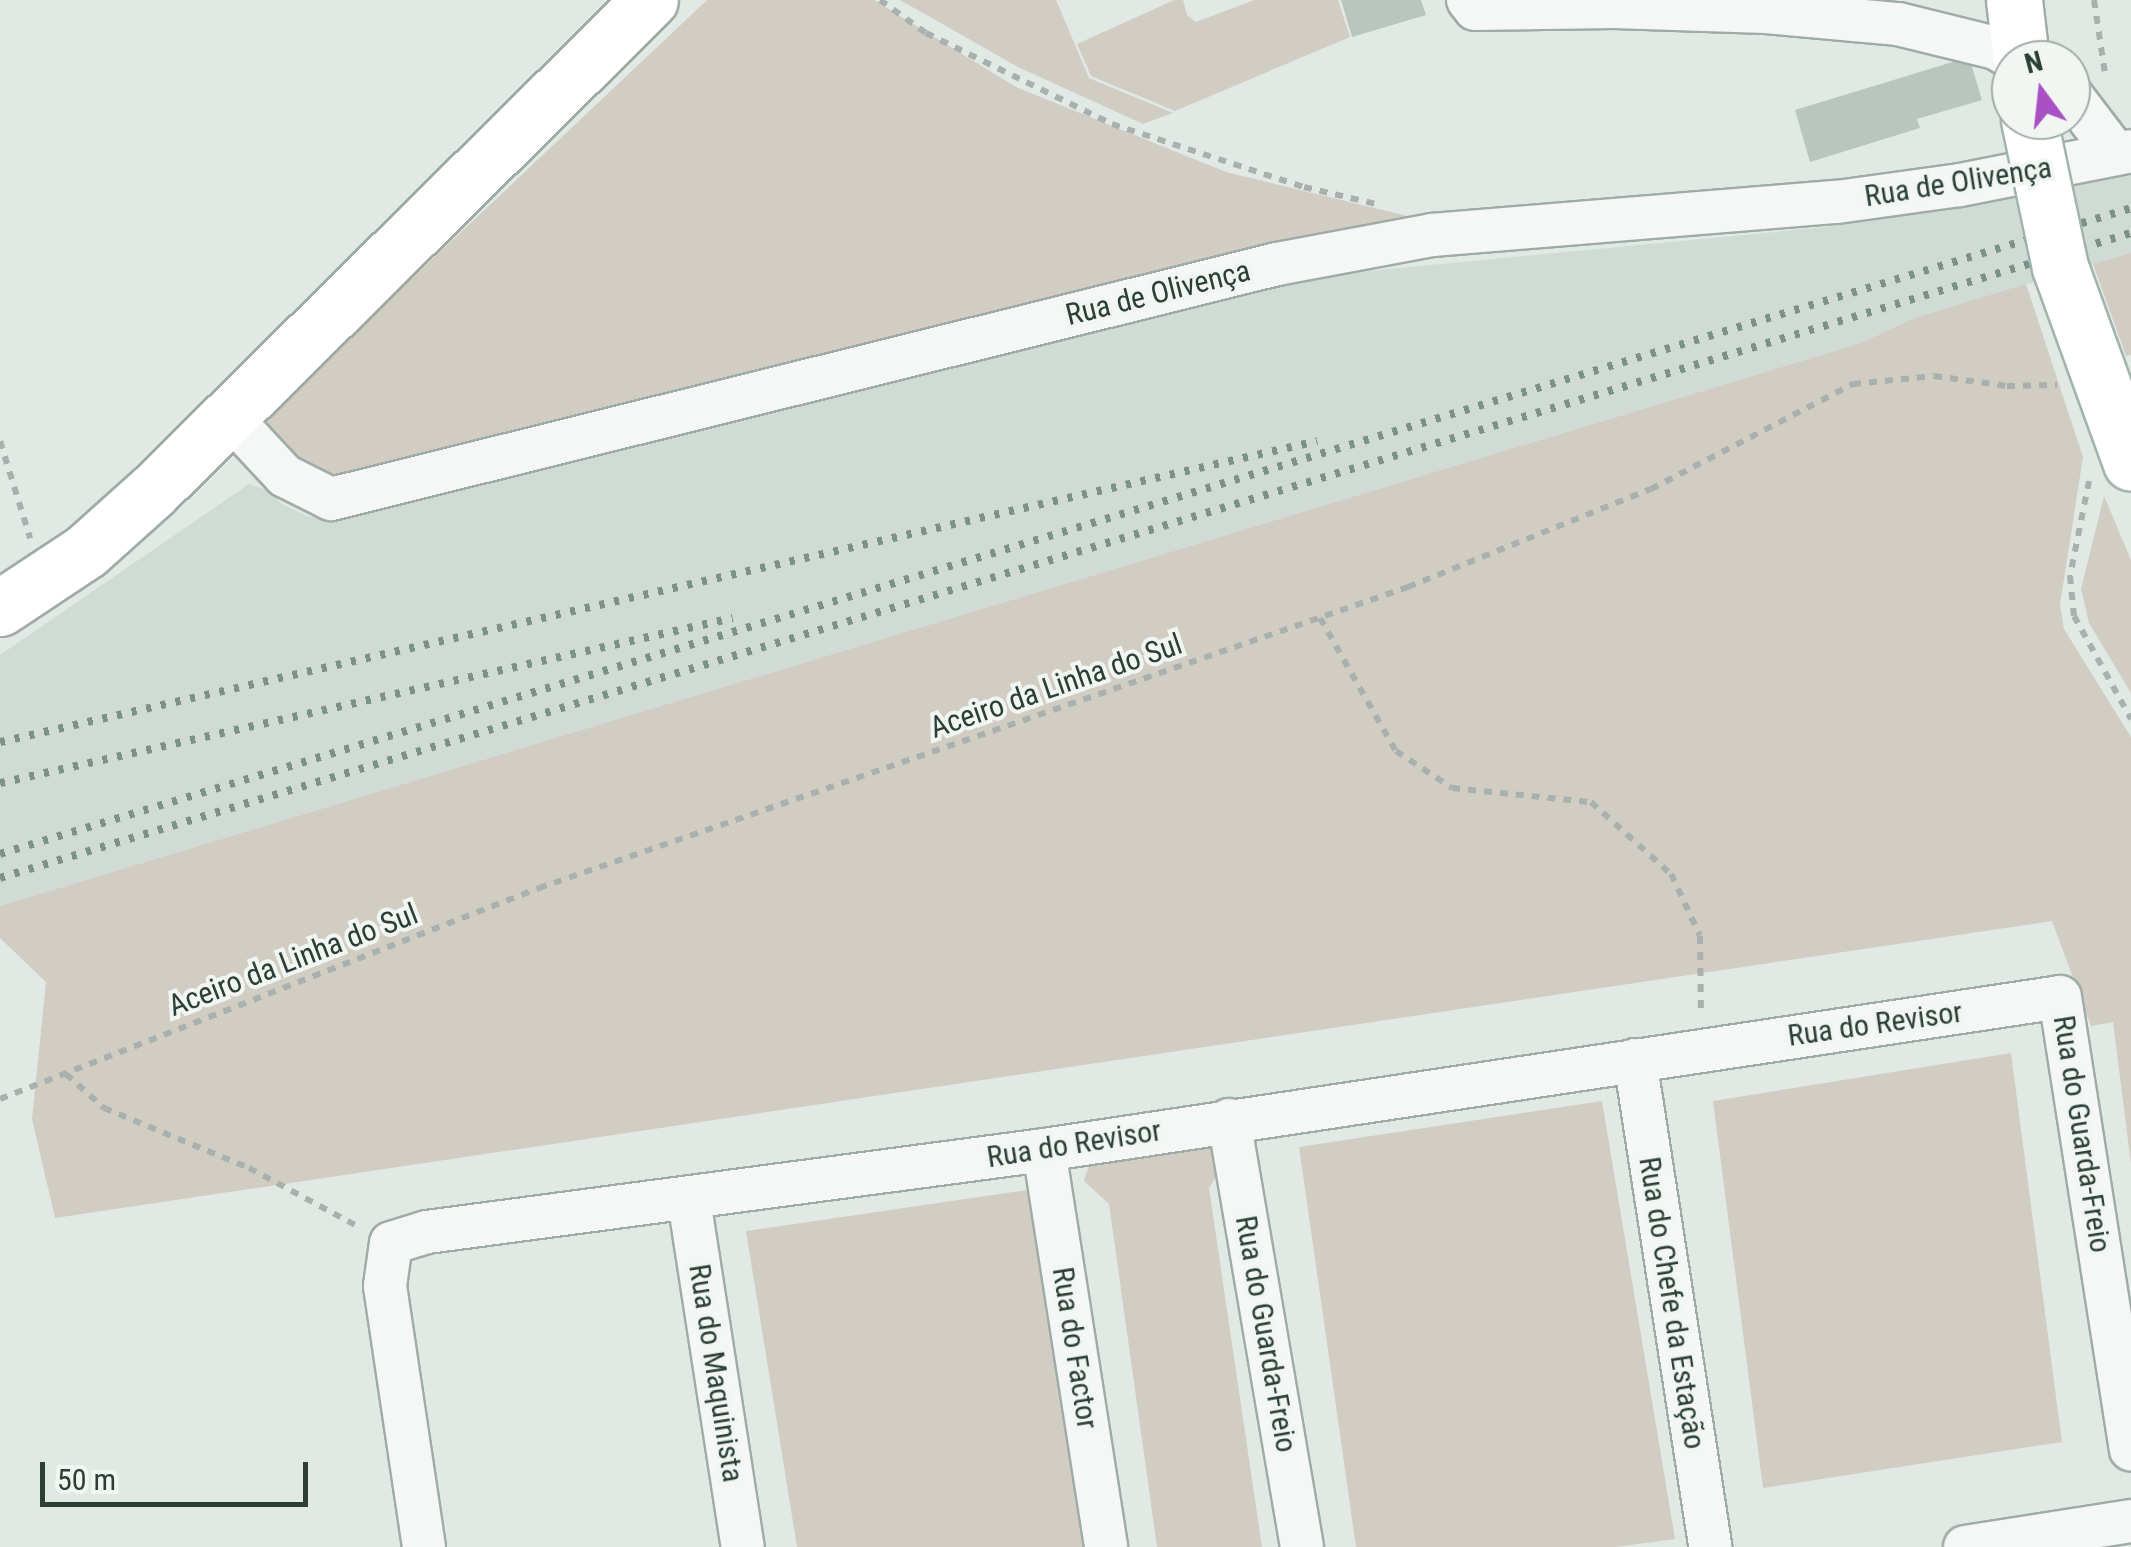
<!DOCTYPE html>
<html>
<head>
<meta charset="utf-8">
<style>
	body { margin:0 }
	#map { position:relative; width:2131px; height:1547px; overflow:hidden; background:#e1e9e5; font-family:"Roboto Condensed",sans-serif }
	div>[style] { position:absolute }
	.built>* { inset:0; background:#d0dbd5 }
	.green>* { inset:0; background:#d2cdc3 }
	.building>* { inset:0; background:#b9c5bf }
	.path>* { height:6px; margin-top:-3px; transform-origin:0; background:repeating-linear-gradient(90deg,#a8b1ad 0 8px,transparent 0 16px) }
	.roads { filter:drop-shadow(2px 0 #9faca6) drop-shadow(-2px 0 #9faca6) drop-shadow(0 2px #9faca6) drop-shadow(0 -2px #9faca6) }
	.minor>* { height:42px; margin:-21px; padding:0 21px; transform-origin:21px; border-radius:21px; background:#f4f7f6 }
	.secondary>* { height:55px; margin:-27.5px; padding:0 27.5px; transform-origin:27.5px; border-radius:27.5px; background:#fff }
	.primary>* { height:55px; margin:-27.5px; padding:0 27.5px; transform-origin:27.5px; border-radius:27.5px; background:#fff }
	.rail>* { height:8px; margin-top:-4px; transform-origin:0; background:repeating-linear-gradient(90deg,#7c9187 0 5px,transparent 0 15px) }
	.bridges { filter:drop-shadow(2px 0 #a1b4ab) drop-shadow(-2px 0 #a1b4ab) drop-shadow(0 2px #a1b4ab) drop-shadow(0 -2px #a1b4ab) }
	.primary-bridge>* { height:55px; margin:-27.5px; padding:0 27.5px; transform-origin:27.5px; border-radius:27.5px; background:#fff }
	span { translate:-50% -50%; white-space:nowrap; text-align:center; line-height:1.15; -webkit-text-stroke:8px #f1f6f3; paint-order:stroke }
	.street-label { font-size:30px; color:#2b3f36 }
	.north { position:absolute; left:1991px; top:40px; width:100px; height:100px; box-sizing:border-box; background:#f1f6f3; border:2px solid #a2ada7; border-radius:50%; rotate:345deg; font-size:28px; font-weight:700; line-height:40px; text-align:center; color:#2b3f36 }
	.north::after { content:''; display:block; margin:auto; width:35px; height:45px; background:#a850c4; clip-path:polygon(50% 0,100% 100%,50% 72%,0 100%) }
	.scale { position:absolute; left:40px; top:1462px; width:268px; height:45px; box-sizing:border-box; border:5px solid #2b3f36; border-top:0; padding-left:12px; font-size:30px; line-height:35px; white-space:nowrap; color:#2b3f36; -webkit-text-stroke:8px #f1f6f3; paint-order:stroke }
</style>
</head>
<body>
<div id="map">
	<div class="built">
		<div style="clip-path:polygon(2131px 160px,2131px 253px,1914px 318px,1861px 343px,0 906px,0 655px,249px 484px,269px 491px,282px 504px,307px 516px,335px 520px,1169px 308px,1348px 273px,1826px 227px)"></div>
	</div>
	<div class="green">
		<div style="clip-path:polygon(707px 0,874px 0,1016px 87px,1226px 172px,1428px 221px,333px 481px,308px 473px,262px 420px)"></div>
		<div style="clip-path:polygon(900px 0,1056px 0,1089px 78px,1173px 113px,1143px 124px,1018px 67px)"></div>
		<div style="clip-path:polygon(1174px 0,1183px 0,1187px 15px,1196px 22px,1254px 0,1338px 0,1350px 37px,1175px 111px,1091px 76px,1077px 44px)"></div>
		<div style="clip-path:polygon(2131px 253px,2131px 355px,2126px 356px,2093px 264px)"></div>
		<div style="clip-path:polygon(2026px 284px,2083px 457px,2060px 605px,2064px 629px,2131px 737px,2131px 1164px,2113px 1022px,2091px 1026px,2052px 921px,55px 1218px,32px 1119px,46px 982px,0 938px,0 906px,1861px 343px,1914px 318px)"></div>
		<div style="clip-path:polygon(2104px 496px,2131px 560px,2131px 693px,2089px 623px,2081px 589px)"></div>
		<div style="clip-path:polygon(2011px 1053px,2062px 1442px,1763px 1488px,1713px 1101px)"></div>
		<div style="clip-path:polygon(1602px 1101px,1675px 1539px,1616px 1547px,1356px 1547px,1299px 1147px)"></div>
		<div style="clip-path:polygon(1210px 1142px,1223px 1165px,1209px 1188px,1262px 1547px,1157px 1547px,1109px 1204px,1084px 1181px,1088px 1168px,1107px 1153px)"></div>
		<div style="clip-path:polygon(1034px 1189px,1083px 1547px,797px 1547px,746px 1231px)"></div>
	</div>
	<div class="building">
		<div style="clip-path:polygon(1341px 0,1421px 0,1426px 15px,1352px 37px)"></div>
		<div style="clip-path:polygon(1969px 57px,1982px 100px,1917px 119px,1920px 128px,1810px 162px,1795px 110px)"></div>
	</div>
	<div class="path">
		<div style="left:880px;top:0;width:57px;rotate:35.7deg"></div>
		<div style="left:926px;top:33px;width:207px;rotate:26.1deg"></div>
		<div style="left:1112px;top:124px;width:202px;rotate:18.2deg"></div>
		<div style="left:1304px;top:187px;width:78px;rotate:13.3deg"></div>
		<div style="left:2094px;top:0;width:75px;rotate:81.5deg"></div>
		<div style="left:0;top:441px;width:102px;rotate:72.8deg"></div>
		<div style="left:2089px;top:481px;width:97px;rotate:101.3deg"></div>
		<div style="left:2070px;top:576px;width:40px;rotate:84.3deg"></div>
		<div style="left:2074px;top:616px;width:118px;rotate:61deg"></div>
		<div style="left:1320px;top:618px;width:153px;rotate:60.3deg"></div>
		<div style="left:1396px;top:751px;width:67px;rotate:33.5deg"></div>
		<div style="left:1452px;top:788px;width:140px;rotate:5.8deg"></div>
		<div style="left:1591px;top:802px;width:108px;rotate:42deg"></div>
		<div style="left:1671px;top:874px;width:68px;rotate:64.9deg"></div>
		<div style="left:1700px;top:936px;width:78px;rotate:89.3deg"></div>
		<div style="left:66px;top:1074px;width:51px;rotate:41.8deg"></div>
		<div style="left:104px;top:1108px;width:157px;rotate:22.5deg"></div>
		<div style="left:249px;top:1168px;width:125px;rotate:28.2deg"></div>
		<div style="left:0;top:1099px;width:579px;rotate:-21.38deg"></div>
		<div style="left:539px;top:888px;width:920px;rotate:-19.1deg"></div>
		<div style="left:1408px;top:587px;width:262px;rotate:-22deg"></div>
		<div style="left:1651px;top:489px;width:228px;rotate:-27.5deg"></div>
		<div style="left:1853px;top:384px;width:81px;rotate:-5.6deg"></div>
		<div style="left:1934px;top:376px;width:74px;rotate:7.8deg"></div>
		<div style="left:2007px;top:386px;width:50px;rotate:-1.1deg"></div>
	</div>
	<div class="roads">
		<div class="minor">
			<div style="left:1468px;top:0;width:11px;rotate:52deg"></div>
			<div style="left:1475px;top:9px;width:139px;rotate:-0.8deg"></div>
			<div style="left:1614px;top:7px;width:152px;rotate:1.9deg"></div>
			<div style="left:1766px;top:12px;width:133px;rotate:5.2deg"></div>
			<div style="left:1898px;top:24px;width:101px;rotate:13.8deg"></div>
			<div style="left:1996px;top:48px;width:22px;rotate:32deg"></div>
			<div style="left:2071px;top:95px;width:74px;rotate:52.7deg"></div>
			<div style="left:229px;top:416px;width:82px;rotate:47deg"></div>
			<div style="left:285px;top:476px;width:51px;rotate:26.6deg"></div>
			<div style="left:331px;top:499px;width:975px;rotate:-13.95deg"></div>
			<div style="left:1277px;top:264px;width:158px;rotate:-10.6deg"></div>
			<div style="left:1432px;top:235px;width:406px;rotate:-4.7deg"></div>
			<div style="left:1837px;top:202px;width:124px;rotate:-7.9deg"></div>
			<div style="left:1960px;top:185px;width:174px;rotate:-11.2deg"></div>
			<div style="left:1635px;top:1060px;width:493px;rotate:81.2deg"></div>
			<div style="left:1229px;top:1120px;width:433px;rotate:80.3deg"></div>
			<div style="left:1044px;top:1150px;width:402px;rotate:81.1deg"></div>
			<div style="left:689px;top:1200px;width:351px;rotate:81.2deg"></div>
			<div style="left:424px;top:1547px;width:264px;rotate:-98.5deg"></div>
			<div style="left:385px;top:1286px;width:43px;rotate:-82.1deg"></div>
			<div style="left:391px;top:1243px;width:38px;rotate:-17deg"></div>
			<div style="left:427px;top:1232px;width:622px;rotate:-7.57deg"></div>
			<div style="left:1044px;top:1150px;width:1027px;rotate:-8.56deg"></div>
			<div style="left:2060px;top:997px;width:458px;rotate:81.1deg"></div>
			<div style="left:1965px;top:1547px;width:168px;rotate:-8.9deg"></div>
		</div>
		<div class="secondary">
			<div style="left:0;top:608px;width:103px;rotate:-33.5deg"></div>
			<div style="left:86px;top:551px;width:91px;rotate:-41.9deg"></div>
			<div style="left:154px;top:490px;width:697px;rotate:-44.65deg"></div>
		</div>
		<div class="primary">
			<div style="left:2014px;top:0;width:60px;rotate:83.3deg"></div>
		</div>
	</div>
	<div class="rail">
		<div style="left:0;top:742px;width:1351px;rotate:-12.87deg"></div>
		<div style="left:0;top:783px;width:751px;rotate:-12.69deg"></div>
		<div style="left:0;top:854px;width:2227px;rotate:-16.86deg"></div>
		<div style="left:0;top:878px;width:2226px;rotate:-16.84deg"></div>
	</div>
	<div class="bridges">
		<div class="primary-bridge">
			<div style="left:2029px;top:120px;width:150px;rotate:78.1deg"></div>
			<div style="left:2060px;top:267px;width:208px;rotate:70.1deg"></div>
		</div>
	</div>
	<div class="street-label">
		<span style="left:1958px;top:182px;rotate:-9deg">Rua de Olivença</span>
		<span style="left:1158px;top:293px;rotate:-14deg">Rua de Olivença</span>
		<span style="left:1056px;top:686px;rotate:-19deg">Aceiro da Linha do Sul</span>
		<span style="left:293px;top:960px;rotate:-21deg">Aceiro da Linha do Sul</span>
		<span style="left:1875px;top:1024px;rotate:-8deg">Rua do Revisor</span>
		<span style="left:2082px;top:1134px;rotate:81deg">Rua do Guarda-Freio</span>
		<span style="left:1074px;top:1144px;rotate:-9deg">Rua do Revisor</span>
		<span style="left:1672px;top:1303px;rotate:81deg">Rua do Chefe da Estação</span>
		<span style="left:1266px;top:1334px;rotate:80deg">Rua do Guarda-Freio</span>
		<span style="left:1075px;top:1348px;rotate:81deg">Rua do Factor</span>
		<span style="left:716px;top:1373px;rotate:81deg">Rua do Maquinista</span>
	</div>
	<div class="north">N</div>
	<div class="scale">50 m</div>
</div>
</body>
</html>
